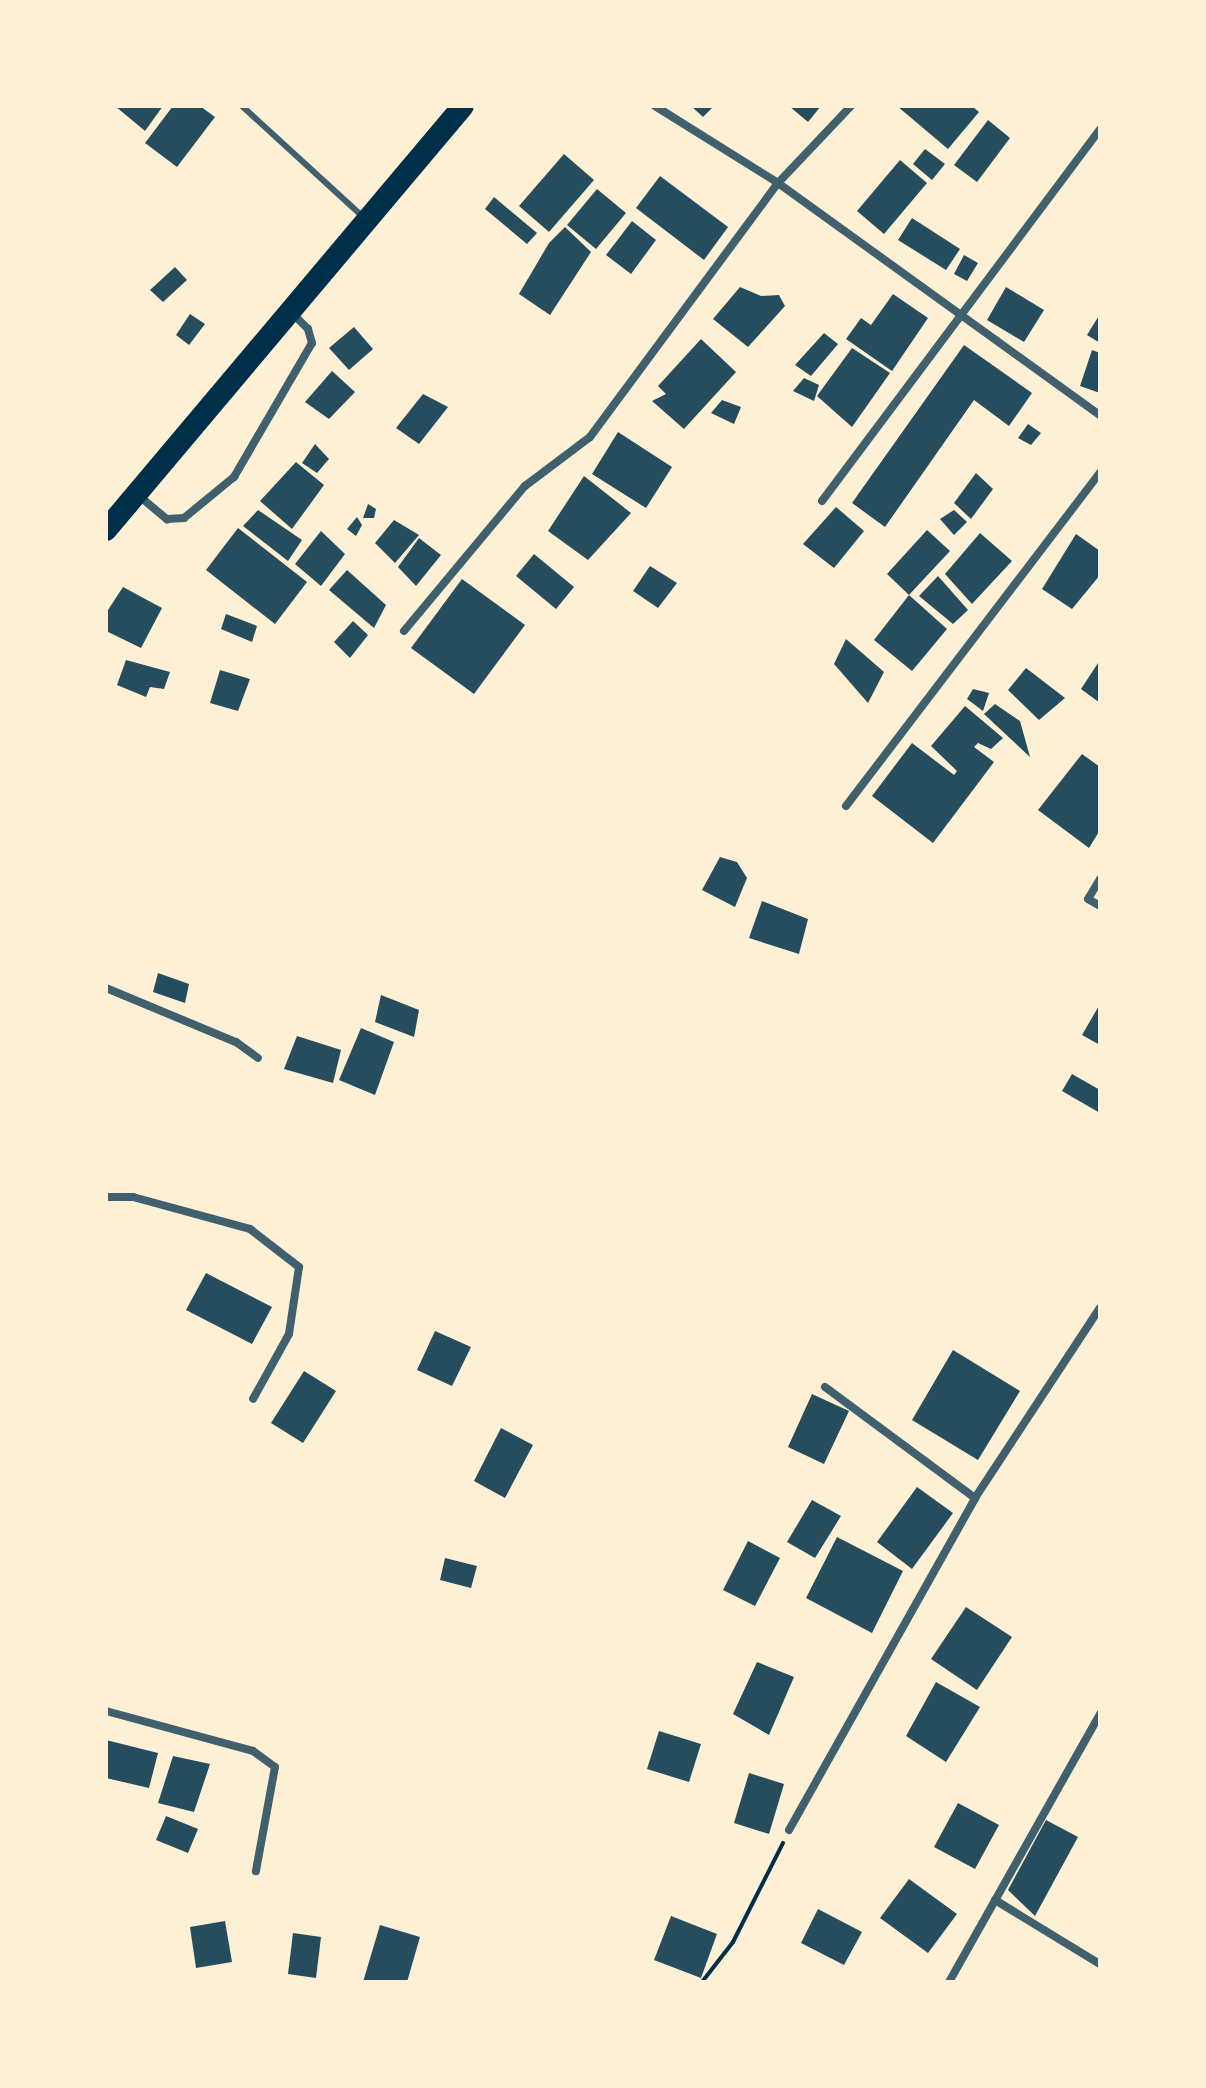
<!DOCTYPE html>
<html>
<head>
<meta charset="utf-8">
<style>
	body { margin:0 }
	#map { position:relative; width:1206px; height:2088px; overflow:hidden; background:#fdf0d5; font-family:"Crimson Pro",serif }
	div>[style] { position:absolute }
	.building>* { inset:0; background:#264d5e }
	.path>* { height:4px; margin:-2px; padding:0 2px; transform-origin:2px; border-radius:2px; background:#003049 }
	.service>* { height:6px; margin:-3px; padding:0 3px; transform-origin:3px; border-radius:3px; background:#3f606c }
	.minor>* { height:8px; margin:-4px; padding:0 4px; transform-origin:4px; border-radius:4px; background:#3f606c }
	.trunk>* { height:22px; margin:-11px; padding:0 11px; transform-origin:11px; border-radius:11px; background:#003049 }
	span { translate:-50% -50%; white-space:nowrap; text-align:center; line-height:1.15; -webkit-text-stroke:8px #fdf0d5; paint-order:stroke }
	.frame { position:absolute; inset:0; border:108px solid #fdf0d5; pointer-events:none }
</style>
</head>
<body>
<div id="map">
	<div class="building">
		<div style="clip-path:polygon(115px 106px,163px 106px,145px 131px)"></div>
		<div style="clip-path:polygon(173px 106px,200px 106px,215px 117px,177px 167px,145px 143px)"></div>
		<div style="clip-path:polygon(691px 106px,714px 106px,703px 117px)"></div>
		<div style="clip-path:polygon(789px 106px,821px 106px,808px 122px)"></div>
		<div style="clip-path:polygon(897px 106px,972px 106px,979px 112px,948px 149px)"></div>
		<div style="clip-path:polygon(988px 120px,1010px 138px,977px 182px,954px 165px)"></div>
		<div style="clip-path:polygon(925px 149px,945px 164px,932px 180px,913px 164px)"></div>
		<div style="clip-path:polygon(564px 154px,594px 180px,549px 232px,519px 206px)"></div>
		<div style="clip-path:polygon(900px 160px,927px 183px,884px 234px,857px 211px)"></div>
		<div style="clip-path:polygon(660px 176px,728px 227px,704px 260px,636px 208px)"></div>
		<div style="clip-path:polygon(597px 189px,626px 213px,596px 249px,567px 225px)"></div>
		<div style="clip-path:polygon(494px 197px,537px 233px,527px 244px,485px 209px)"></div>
		<div style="clip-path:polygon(912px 218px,960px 249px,946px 270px,898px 240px)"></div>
		<div style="clip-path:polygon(632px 221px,656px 240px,631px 274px,606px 255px)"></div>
		<div style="clip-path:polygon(565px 227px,591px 252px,550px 315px,519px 294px,549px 243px)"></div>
		<div style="clip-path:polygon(964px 255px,978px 263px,967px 281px,954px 274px)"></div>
		<div style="clip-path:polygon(175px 267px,187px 280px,163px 302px,150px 290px)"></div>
		<div style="clip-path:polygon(740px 287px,761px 296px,779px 295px,785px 306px,748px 347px,713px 319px)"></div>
		<div style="clip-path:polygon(1006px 287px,1044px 310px,1024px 342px,987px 320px)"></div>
		<div style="clip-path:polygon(893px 294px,928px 318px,892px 371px,846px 339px,861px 318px,871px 325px)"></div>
		<div style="clip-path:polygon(190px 314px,205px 324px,189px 345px,176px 335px)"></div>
		<div style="clip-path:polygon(1100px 314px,1100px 343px,1087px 335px)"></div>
		<div style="clip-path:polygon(354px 327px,373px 349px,349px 370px,329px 348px)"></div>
		<div style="clip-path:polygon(824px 333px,838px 344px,811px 376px,795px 365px)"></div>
		<div style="clip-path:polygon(701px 339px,736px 372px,684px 429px,652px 401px,666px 394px,658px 386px)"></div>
		<div style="clip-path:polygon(964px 345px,1032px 393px,1009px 426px,974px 400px,885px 527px,852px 503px)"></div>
		<div style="clip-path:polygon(852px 348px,890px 373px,852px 427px,817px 396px)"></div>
		<div style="clip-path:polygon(1092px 350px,1100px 353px,1100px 393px,1080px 386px)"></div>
		<div style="clip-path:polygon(332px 371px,355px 392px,329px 419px,305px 402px)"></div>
		<div style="clip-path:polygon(804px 378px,819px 385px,814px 401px,793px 391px)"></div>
		<div style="clip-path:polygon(423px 394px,448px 407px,419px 444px,396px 428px)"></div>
		<div style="clip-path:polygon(722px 400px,741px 407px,734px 424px,711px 413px)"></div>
		<div style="clip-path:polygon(1028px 424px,1041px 433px,1031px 445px,1018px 438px)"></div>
		<div style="clip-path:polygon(618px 432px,672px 467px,646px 508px,592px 474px)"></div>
		<div style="clip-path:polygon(315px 444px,329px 459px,317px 473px,302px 463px)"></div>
		<div style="clip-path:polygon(296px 462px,324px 485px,292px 529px,260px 501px)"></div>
		<div style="clip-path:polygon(976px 473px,993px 489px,971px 519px,954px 503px)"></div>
		<div style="clip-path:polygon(584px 476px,631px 513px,588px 560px,548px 531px)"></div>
		<div style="clip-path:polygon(368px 504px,376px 509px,374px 518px,363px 518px)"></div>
		<div style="clip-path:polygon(836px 507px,864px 531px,834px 568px,803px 544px)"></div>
		<div style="clip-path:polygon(258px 510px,302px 540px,288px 561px,243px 526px)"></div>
		<div style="clip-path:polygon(954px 510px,967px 522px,954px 535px,940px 519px)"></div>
		<div style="clip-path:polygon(357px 517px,362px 525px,356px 536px,347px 529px)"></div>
		<div style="clip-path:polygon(394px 520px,419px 535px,395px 563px,375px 543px)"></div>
		<div style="clip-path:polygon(238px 528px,307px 582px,275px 624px,206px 570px)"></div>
		<div style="clip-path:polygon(927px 530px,950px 551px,909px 595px,887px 574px)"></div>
		<div style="clip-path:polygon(321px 531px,345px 554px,321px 586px,295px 564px)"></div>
		<div style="clip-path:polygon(980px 533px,1012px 561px,972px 604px,945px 574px)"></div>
		<div style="clip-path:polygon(1076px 534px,1100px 551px,1100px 575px,1072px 609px,1042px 589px)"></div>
		<div style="clip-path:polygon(419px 538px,441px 555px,416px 586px,398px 567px)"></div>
		<div style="clip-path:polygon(534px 554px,574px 587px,556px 609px,516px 576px)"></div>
		<div style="clip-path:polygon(650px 566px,677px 583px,658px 608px,633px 591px)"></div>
		<div style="clip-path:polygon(347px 570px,386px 605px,374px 628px,329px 590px)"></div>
		<div style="clip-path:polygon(938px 576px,968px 610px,953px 624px,919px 596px)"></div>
		<div style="clip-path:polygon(462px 579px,525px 625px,474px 694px,411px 648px)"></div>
		<div style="clip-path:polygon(123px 587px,162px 608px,141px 648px,106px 631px,106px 613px)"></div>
		<div style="clip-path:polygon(909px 595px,947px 629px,912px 671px,874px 640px)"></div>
		<div style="clip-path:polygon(226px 614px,257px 626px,252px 642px,221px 629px)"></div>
		<div style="clip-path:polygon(353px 621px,368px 635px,350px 658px,334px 642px)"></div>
		<div style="clip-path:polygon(846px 639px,884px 672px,868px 703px,834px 664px)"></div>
		<div style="clip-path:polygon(126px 660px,170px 672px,164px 689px,150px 687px,146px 697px,117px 685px)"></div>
		<div style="clip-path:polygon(1100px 660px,1100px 703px,1081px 689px)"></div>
		<div style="clip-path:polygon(1026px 668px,1065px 698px,1039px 720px,1008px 690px)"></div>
		<div style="clip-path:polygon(220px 670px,250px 679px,238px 711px,210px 703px)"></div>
		<div style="clip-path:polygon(973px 689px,989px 693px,983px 711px,967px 699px)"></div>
		<div style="clip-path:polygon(995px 704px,1020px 721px,1030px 757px,984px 714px)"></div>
		<div style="clip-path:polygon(965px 706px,1003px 738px,991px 749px,978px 743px,974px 747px,994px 762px,933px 843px,872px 796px,912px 743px,954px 775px,957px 771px,931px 746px)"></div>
		<div style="clip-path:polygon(1082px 754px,1100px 767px,1100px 830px,1089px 848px,1038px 810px)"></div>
		<div style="clip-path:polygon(720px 857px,737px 862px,747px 878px,735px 907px,702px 890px)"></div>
		<div style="clip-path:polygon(762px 901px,808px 919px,799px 954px,749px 938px)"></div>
		<div style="clip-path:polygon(158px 973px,189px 984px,185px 1003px,153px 992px)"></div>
		<div style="clip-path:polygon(381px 995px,419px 1010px,414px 1037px,375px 1022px)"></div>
		<div style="clip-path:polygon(1100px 1004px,1100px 1045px,1082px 1035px)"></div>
		<div style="clip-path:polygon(361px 1028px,394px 1042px,375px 1095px,339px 1080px)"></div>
		<div style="clip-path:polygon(297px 1036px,341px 1050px,333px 1083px,284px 1069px)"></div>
		<div style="clip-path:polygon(1072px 1074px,1100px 1090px,1100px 1113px,1062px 1091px)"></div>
		<div style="clip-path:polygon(206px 1273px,272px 1307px,252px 1344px,186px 1310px)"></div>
		<div style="clip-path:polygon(435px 1331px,471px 1347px,452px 1386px,417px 1370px)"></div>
		<div style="clip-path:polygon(953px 1350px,1020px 1391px,978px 1460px,912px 1420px)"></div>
		<div style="clip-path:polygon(304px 1371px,336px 1391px,303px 1443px,271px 1423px)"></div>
		<div style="clip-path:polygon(812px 1394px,849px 1411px,824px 1464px,788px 1447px)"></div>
		<div style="clip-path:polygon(501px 1428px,533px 1445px,505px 1498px,474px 1481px)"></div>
		<div style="clip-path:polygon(917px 1487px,953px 1513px,912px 1569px,877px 1542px)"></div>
		<div style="clip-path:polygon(812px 1500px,841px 1516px,815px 1558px,787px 1542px)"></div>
		<div style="clip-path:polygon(837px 1537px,903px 1571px,872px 1633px,806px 1598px)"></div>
		<div style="clip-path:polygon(748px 1541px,780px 1558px,755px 1606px,723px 1590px)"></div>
		<div style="clip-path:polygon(445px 1558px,477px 1566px,471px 1588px,440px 1580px)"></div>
		<div style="clip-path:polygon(966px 1607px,1012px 1637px,977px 1690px,931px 1659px)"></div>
		<div style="clip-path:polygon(757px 1662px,794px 1677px,769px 1735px,733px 1714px)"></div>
		<div style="clip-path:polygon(936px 1682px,980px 1707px,946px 1762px,906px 1736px)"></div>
		<div style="clip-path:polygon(659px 1731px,701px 1744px,689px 1782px,647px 1769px)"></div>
		<div style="clip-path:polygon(106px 1740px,158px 1753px,149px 1788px,106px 1778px)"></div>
		<div style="clip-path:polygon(173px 1756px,210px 1764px,194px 1812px,158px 1803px)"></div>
		<div style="clip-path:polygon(749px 1773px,784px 1784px,769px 1834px,734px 1823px)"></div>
		<div style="clip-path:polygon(958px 1803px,999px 1825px,975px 1869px,934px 1847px)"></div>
		<div style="clip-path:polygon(166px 1816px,198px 1829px,188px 1853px,156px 1840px)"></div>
		<div style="clip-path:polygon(1046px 1820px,1078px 1837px,1035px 1916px,1008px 1890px)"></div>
		<div style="clip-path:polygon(909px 1879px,957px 1914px,928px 1953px,880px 1918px)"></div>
		<div style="clip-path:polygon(818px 1909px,862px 1932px,844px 1965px,801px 1943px)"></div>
		<div style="clip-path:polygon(671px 1916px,717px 1934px,701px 1978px,654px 1960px)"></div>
		<div style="clip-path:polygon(225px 1921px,232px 1962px,196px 1968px,190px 1927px)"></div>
		<div style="clip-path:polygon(380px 1925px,420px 1937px,407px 1982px,363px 1982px)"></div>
		<div style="clip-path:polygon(293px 1933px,321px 1937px,316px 1978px,288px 1974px)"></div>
	</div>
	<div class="path">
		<div style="left:702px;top:1982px;width:51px;rotate:-52.2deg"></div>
		<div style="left:733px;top:1942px;width:111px;rotate:-63.2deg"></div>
	</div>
	<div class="service">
		<div style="left:242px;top:106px;width:164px;rotate:42.5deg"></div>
	</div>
	<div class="minor">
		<div style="left:655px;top:106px;width:145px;rotate:32deg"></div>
		<div style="left:778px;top:183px;width:397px;rotate:35.8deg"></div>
		<div style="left:138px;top:495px;width:38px;rotate:40deg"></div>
		<div style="left:167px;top:519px;width:17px;rotate:-3deg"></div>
		<div style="left:184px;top:518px;width:65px;rotate:-39.4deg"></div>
		<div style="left:234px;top:477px;width:155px;rotate:-59.8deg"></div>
		<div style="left:312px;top:343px;width:15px;rotate:-106deg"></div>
		<div style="left:308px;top:329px;width:24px;rotate:-135deg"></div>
		<div style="left:822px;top:501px;width:464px;rotate:-53.2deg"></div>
		<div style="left:404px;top:631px;width:189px;rotate:-50.2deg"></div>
		<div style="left:525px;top:486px;width:81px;rotate:-37deg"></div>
		<div style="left:590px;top:437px;width:316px;rotate:-53.5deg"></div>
		<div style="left:778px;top:183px;width:106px;rotate:-46.5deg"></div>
		<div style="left:846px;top:806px;width:420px;rotate:-52.7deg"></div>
		<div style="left:1100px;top:879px;width:23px;rotate:121deg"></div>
		<div style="left:1088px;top:899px;width:14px;rotate:30deg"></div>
		<div style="left:106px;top:988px;width:141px;rotate:22.6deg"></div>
		<div style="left:236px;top:1042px;width:27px;rotate:36deg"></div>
		<div style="left:106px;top:1197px;width:27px"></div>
		<div style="left:133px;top:1197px;width:121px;rotate:15.3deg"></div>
		<div style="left:250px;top:1229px;width:62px;rotate:37.8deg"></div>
		<div style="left:299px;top:1267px;width:68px;rotate:98.5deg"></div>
		<div style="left:289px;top:1334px;width:74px;rotate:119deg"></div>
		<div style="left:825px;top:1387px;width:187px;rotate:36.5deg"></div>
		<div style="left:106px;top:1711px;width:152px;rotate:15.2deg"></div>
		<div style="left:253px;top:1751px;width:27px;rotate:36deg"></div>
		<div style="left:275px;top:1767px;width:106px;rotate:100.4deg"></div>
		<div style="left:789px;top:1830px;width:381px;rotate:-60.7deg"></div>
		<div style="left:975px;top:1498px;width:227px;rotate:-56.7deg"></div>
		<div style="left:995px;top:1900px;width:123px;rotate:31.4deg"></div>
		<div style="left:949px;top:1982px;width:308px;rotate:-60.6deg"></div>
	</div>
	<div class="trunk">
		<div style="left:106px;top:530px;width:554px;rotate:-49.9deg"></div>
	</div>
	<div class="frame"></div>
</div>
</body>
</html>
